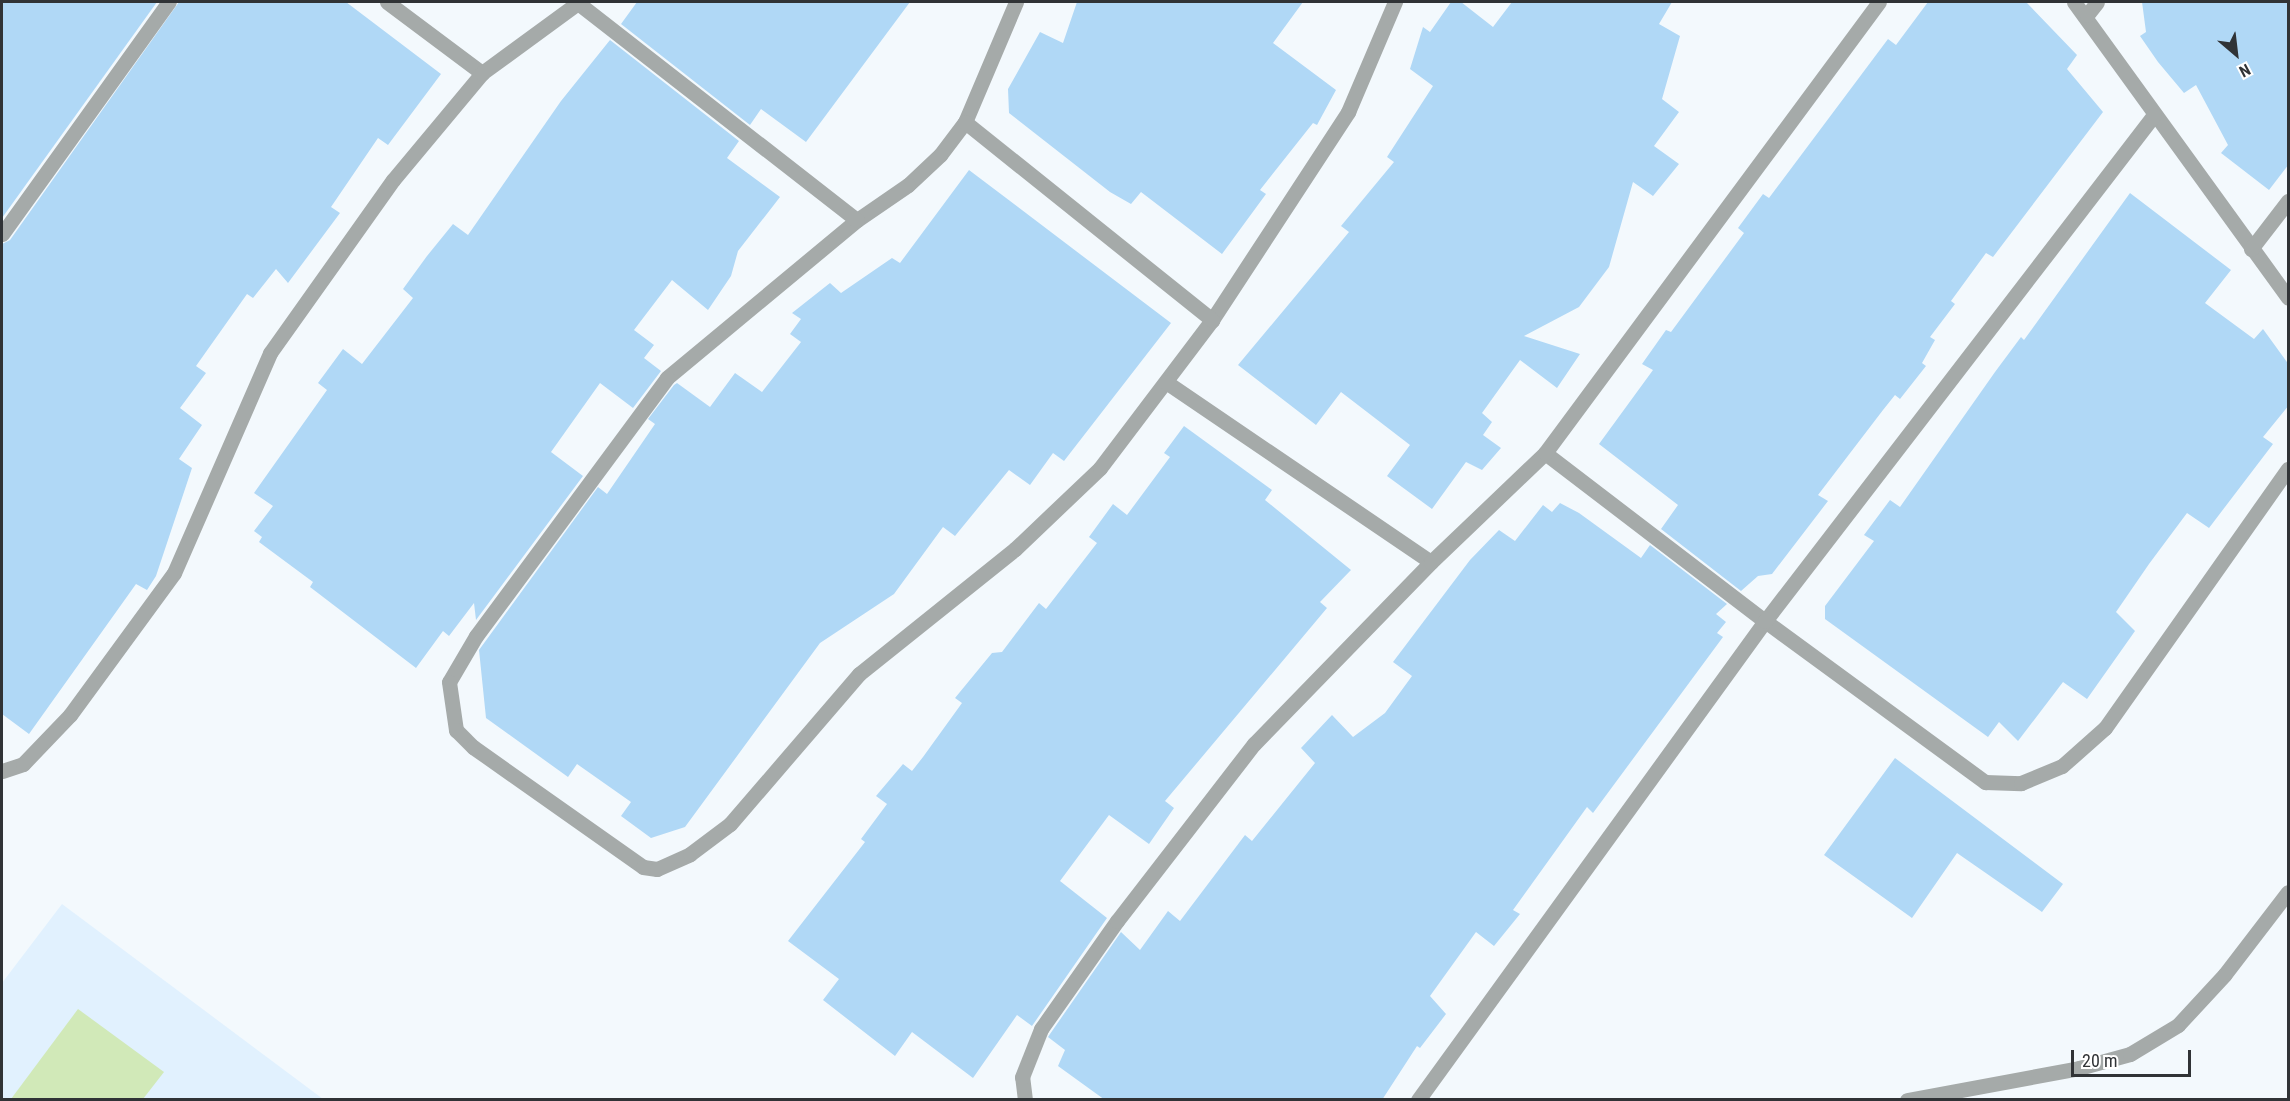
<!DOCTYPE html>
<html>
<head>
<meta charset="utf-8">
<style>
	body { margin:0 }
	#map { position:relative; width:2290px; height:1101px; overflow:hidden; background:#f3f9fd; font-family:"Roboto Condensed",sans-serif }
	div>[style] { position:absolute }
	.built>* { inset:0; background:#e1f1fe }
	.green>* { inset:0; background:#d1e9b8 }
	.building>* { inset:0; background:#b0d8f6 }
	.minor>* { height:15px; margin:-7.5px; padding:0 7.5px; transform-origin:7.5px; border-radius:7.5px; background:#a5aaa9 }
	span { translate:-50% -50%; white-space:nowrap; text-align:center; line-height:1.15; -webkit-text-stroke:4.5px #fff; paint-order:stroke }
	.frame { position:absolute; inset:0; border:3px solid #303336; pointer-events:none }
	.north { position:absolute; left:2206px; top:24px; width:60px; height:60px; -webkit-text-stroke:4px #fff; paint-order:stroke; rotate:152deg; font-size:16px; font-weight:700; line-height:24px; text-align:center; color:#303336 }
	.north::after { content:''; display:block; margin:auto; width:21px; height:27px; background:#303336; clip-path:polygon(50% 0,100% 100%,50% 72%,0 100%) }
	.scale { position:absolute; left:2071px; top:1050px; width:120px; height:27px; box-sizing:border-box; border:3px solid #303336; border-top:0; padding-left:8px; font-size:18px; line-height:21px; white-space:nowrap; color:#303336; -webkit-text-stroke:4px #fff; paint-order:stroke }
</style>
</head>
<body>
<div id="map">
	<div class="built">
		<div style="clip-path:polygon(62px 904px,323px 1099px,2px 1099px,2px 983px)"></div>
	</div>
	<div class="green">
		<div style="clip-path:polygon(78px 1009px,164px 1072px,143px 1099px,11px 1099px)"></div>
	</div>
	<div class="building">
		<div style="clip-path:polygon(2px 2px,157px 2px,2px 218px)"></div>
		<div style="clip-path:polygon(179px 2px,346px 2px,441px 74px,388px 145px,378px 138px,331px 207px,340px 213px,288px 283px,276px 269px,253px 298px,247px 294px,196px 366px,206px 373px,180px 408px,202px 425px,179px 459px,192px 468px,156px 576px,147px 590px,136px 584px,29px 734px,2px 714px,2px 244px,10px 240px)"></div>
		<div style="clip-path:polygon(637px 2px,910px 2px,806px 142px,761px 109px,750px 125px,621px 24px)"></div>
		<div style="clip-path:polygon(1077px 2px,1303px 2px,1273px 43px,1336px 90px,1317px 125px,1313px 123px,1260px 190px,1266px 194px,1222px 254px,1141px 192px,1131px 204px,1110px 192px,1009px 113px,1008px 89px,1040px 32px,1063px 43px)"></div>
		<div style="clip-path:polygon(1451px 2px,1461px 2px,1493px 27px,1512px 2px,1672px 2px,1659px 24px,1680px 36px,1662px 99px,1679px 112px,1654px 146px,1679px 164px,1653px 196px,1633px 182px,1609px 267px,1579px 307px,1524px 336px,1580px 354px,1557px 388px,1520px 360px,1482px 413px,1492px 422px,1483px 435px,1501px 448px,1482px 470px,1466px 462px,1432px 509px,1387px 476px,1410px 445px,1341px 392px,1316px 425px,1238px 365px,1349px 232px,1341px 226px,1394px 162px,1387px 157px,1433px 86px,1410px 69px,1423px 27px,1430px 32px)"></div>
		<div style="clip-path:polygon(1928px 2px,2026px 2px,2077px 55px,2067px 69px,2103px 112px,1993px 257px,1986px 253px,1951px 301px,1955px 304px,1930px 337px,1935px 340px,1922px 363px,1926px 366px,1900px 399px,1895px 395px,1883px 410px,1818px 495px,1828px 501px,1772px 574px,1758px 576px,1741px 591px,1661px 529px,1678px 505px,1599px 444px,1653px 370px,1642px 364px,1666px 330px,1671px 332px,1744px 233px,1738px 228px,1763px 194px,1769px 198px,1888px 39px,1896px 45px)"></div>
		<div style="clip-path:polygon(2142px 2px,2289px 2px,2289px 164px,2269px 190px,2221px 153px,2228px 145px,2196px 85px,2184px 93px,2158px 62px,2140px 36px,2146px 32px)"></div>
		<div style="clip-path:polygon(610px 40px,739px 141px,727px 158px,780px 197px,738px 251px,731px 276px,708px 310px,672px 280px,634px 330px,654px 345px,644px 358px,661px 371px,633px 408px,600px 383px,551px 452px,583px 476px,476px 620px,474px 603px,449px 636px,443px 631px,416px 668px,310px 587px,313px 582px,259px 542px,262px 537px,254px 531px,273px 506px,254px 493px,327px 390px,318px 383px,343px 349px,362px 364px,413px 298px,403px 289px,427px 256px,453px 224px,468px 235px,561px 101px)"></div>
		<div style="clip-path:polygon(969px 170px,1171px 323px,1064px 461px,1053px 453px,1030px 485px,1009px 470px,955px 536px,943px 527px,894px 594px,820px 643px,685px 827px,651px 838px,621px 816px,631px 802px,577px 764px,568px 777px,486px 718px,479px 650px,598px 487px,607px 494px,655px 424px,648px 419px,674px 385px,677px 383px,710px 407px,735px 373px,762px 392px,801px 342px,790px 334px,801px 319px,792px 313px,830px 283px,841px 293px,892px 258px,900px 263px)"></div>
		<div style="clip-path:polygon(2130px 193px,2231px 270px,2205px 303px,2254px 339px,2263px 329px,2289px 365px,2289px 405px,2263px 437px,2273px 444px,2209px 528px,2187px 513px,2149px 564px,2116px 612px,2135px 631px,2087px 699px,2063px 682px,2018px 741px,1999px 722px,1988px 737px,1825px 619px,1825px 606px,1874px 541px,1864px 535px,1890px 500px,1900px 507px,1995px 372px,2021px 337px,2024px 340px)"></div>
		<div style="clip-path:polygon(1184px 426px,1272px 490px,1265px 500px,1351px 570px,1320px 602px,1327px 608px,1165px 801px,1174px 808px,1149px 844px,1109px 815px,1060px 881px,1107px 918px,1032px 1026px,1017px 1015px,973px 1078px,912px 1032px,895px 1056px,823px 1000px,839px 979px,788px 941px,865px 842px,861px 839px,887px 804px,876px 796px,903px 764px,912px 771px,923px 757px,962px 703px,955px 698px,992px 653px,1002px 652px,1039px 603px,1046px 609px,1097px 543px,1089px 537px,1113px 504px,1127px 515px,1170px 457px,1164px 453px)"></div>
		<div style="clip-path:polygon(1560px 503px,1579px 513px,1641px 558px,1650px 545px,1727px 604px,1716px 614px,1726px 622px,1717px 633px,1723px 637px,1593px 813px,1587px 807px,1513px 910px,1520px 914px,1494px 946px,1476px 932px,1430px 996px,1446px 1014px,1420px 1048px,1417px 1046px,1382px 1100px,1105px 1100px,1058px 1066px,1065px 1050px,1048px 1037px,1050px 1034px,1121px 932px,1140px 950px,1168px 911px,1180px 921px,1245px 835px,1252px 841px,1315px 763px,1301px 748px,1332px 715px,1353px 737px,1385px 713px,1412px 676px,1393px 662px,1470px 560px,1499px 530px,1515px 541px,1543px 505px,1552px 512px)"></div>
		<div style="clip-path:polygon(1895px 758px,2063px 884px,2042px 912px,1957px 853px,1912px 918px,1824px 855px)"></div>
	</div>
	<div class="minor">
		<div style="left:387px;top:2px;width:119px;rotate:36.8deg"></div>
		<div style="left:1016px;top:2px;width:130px;rotate:113deg"></div>
		<div style="left:965px;top:122px;width:41px;rotate:127.1deg"></div>
		<div style="left:940px;top:155px;width:44px;rotate:136.8deg"></div>
		<div style="left:908px;top:185px;width:62px;rotate:145.5deg"></div>
		<div style="left:857px;top:220px;width:247px;rotate:140.3deg"></div>
		<div style="left:667px;top:378px;width:321px;rotate:126.5deg"></div>
		<div style="left:476px;top:636px;width:53px;rotate:120.4deg"></div>
		<div style="left:449px;top:682px;width:49px;rotate:81.7deg"></div>
		<div style="left:456px;top:730px;width:24px;rotate:45deg"></div>
		<div style="left:473px;top:747px;width:208px;rotate:35.2deg"></div>
		<div style="left:643px;top:867px;width:14px;rotate:8deg"></div>
		<div style="left:657px;top:869px;width:36px;rotate:-24deg"></div>
		<div style="left:690px;top:854px;width:50px;rotate:-36.9deg"></div>
		<div style="left:730px;top:824px;width:198px;rotate:-49.3deg"></div>
		<div style="left:859px;top:674px;width:200px;rotate:-38.7deg"></div>
		<div style="left:1015px;top:549px;width:117px;rotate:-43.6deg"></div>
		<div style="left:1100px;top:468px;width:186px;rotate:-52.9deg"></div>
		<div style="left:1212px;top:320px;width:249px;rotate:-56.8deg"></div>
		<div style="left:1348px;top:112px;width:120px;rotate:-66.9deg"></div>
		<div style="left:2074px;top:2px;width:365px;rotate:54.1deg"></div>
		<div style="left:578px;top:3px;width:353px;rotate:37.9deg"></div>
		<div style="left:2087px;top:15px;width:16px;rotate:-52deg"></div>
		<div style="left:965px;top:122px;width:317px;rotate:38.7deg"></div>
		<div style="left:2px;top:234px;width:286px;rotate:-54.3deg"></div>
		<div style="left:2251px;top:249px;width:61px;rotate:-52.4deg"></div>
		<div style="left:1166px;top:382px;width:320px;rotate:34.2deg"></div>
		<div style="left:1545px;top:453px;width:277px;rotate:37.4deg"></div>
		<div style="left:1765px;top:621px;width:273px;rotate:36.2deg"></div>
		<div style="left:1985px;top:782px;width:36px;rotate:2deg"></div>
		<div style="left:2021px;top:783px;width:44px;rotate:-22.5deg"></div>
		<div style="left:2062px;top:766px;width:57px;rotate:-41.5deg"></div>
		<div style="left:2105px;top:728px;width:317px;rotate:-54.8deg"></div>
		<div style="left:2px;top:771px;width:22px;rotate:-18deg"></div>
		<div style="left:23px;top:764px;width:68px;rotate:-46.2deg"></div>
		<div style="left:70px;top:715px;width:176px;rotate:-53.8deg"></div>
		<div style="left:174px;top:573px;width:240px;rotate:-66.4deg"></div>
		<div style="left:270px;top:353px;width:212px;rotate:-54.6deg"></div>
		<div style="left:393px;top:180px;width:139px;rotate:-50.2deg"></div>
		<div style="left:482px;top:73px;width:120px;rotate:-36.2deg"></div>
		<div style="left:1025px;top:1100px;width:23px;rotate:-97deg"></div>
		<div style="left:1022px;top:1077px;width:52px;rotate:-68.4deg"></div>
		<div style="left:1041px;top:1029px;width:132px;rotate:-54.9deg"></div>
		<div style="left:1117px;top:921px;width:224px;rotate:-52.3deg"></div>
		<div style="left:1254px;top:744px;width:254px;rotate:-45.8deg"></div>
		<div style="left:1431px;top:562px;width:158px;rotate:-43.7deg"></div>
		<div style="left:1545px;top:453px;width:561px;rotate:-53.48deg"></div>
		<div style="left:1418px;top:1100px;width:591px;rotate:-54.08deg"></div>
		<div style="left:1765px;top:621px;width:638px;rotate:-52.45deg"></div>
		<div style="left:1907px;top:1100px;width:175px;rotate:-10.5deg"></div>
		<div style="left:2079px;top:1068px;width:53px;rotate:-15.4deg"></div>
		<div style="left:2130px;top:1054px;width:56px;rotate:-31.1deg"></div>
		<div style="left:2178px;top:1025px;width:69px;rotate:-47.3deg"></div>
		<div style="left:2225px;top:974px;width:103px;rotate:-52.5deg"></div>
	</div>
	<div class="frame"></div>
	<div class="north">N</div>
	<div class="scale">20 m</div>
</div>
</body>
</html>
